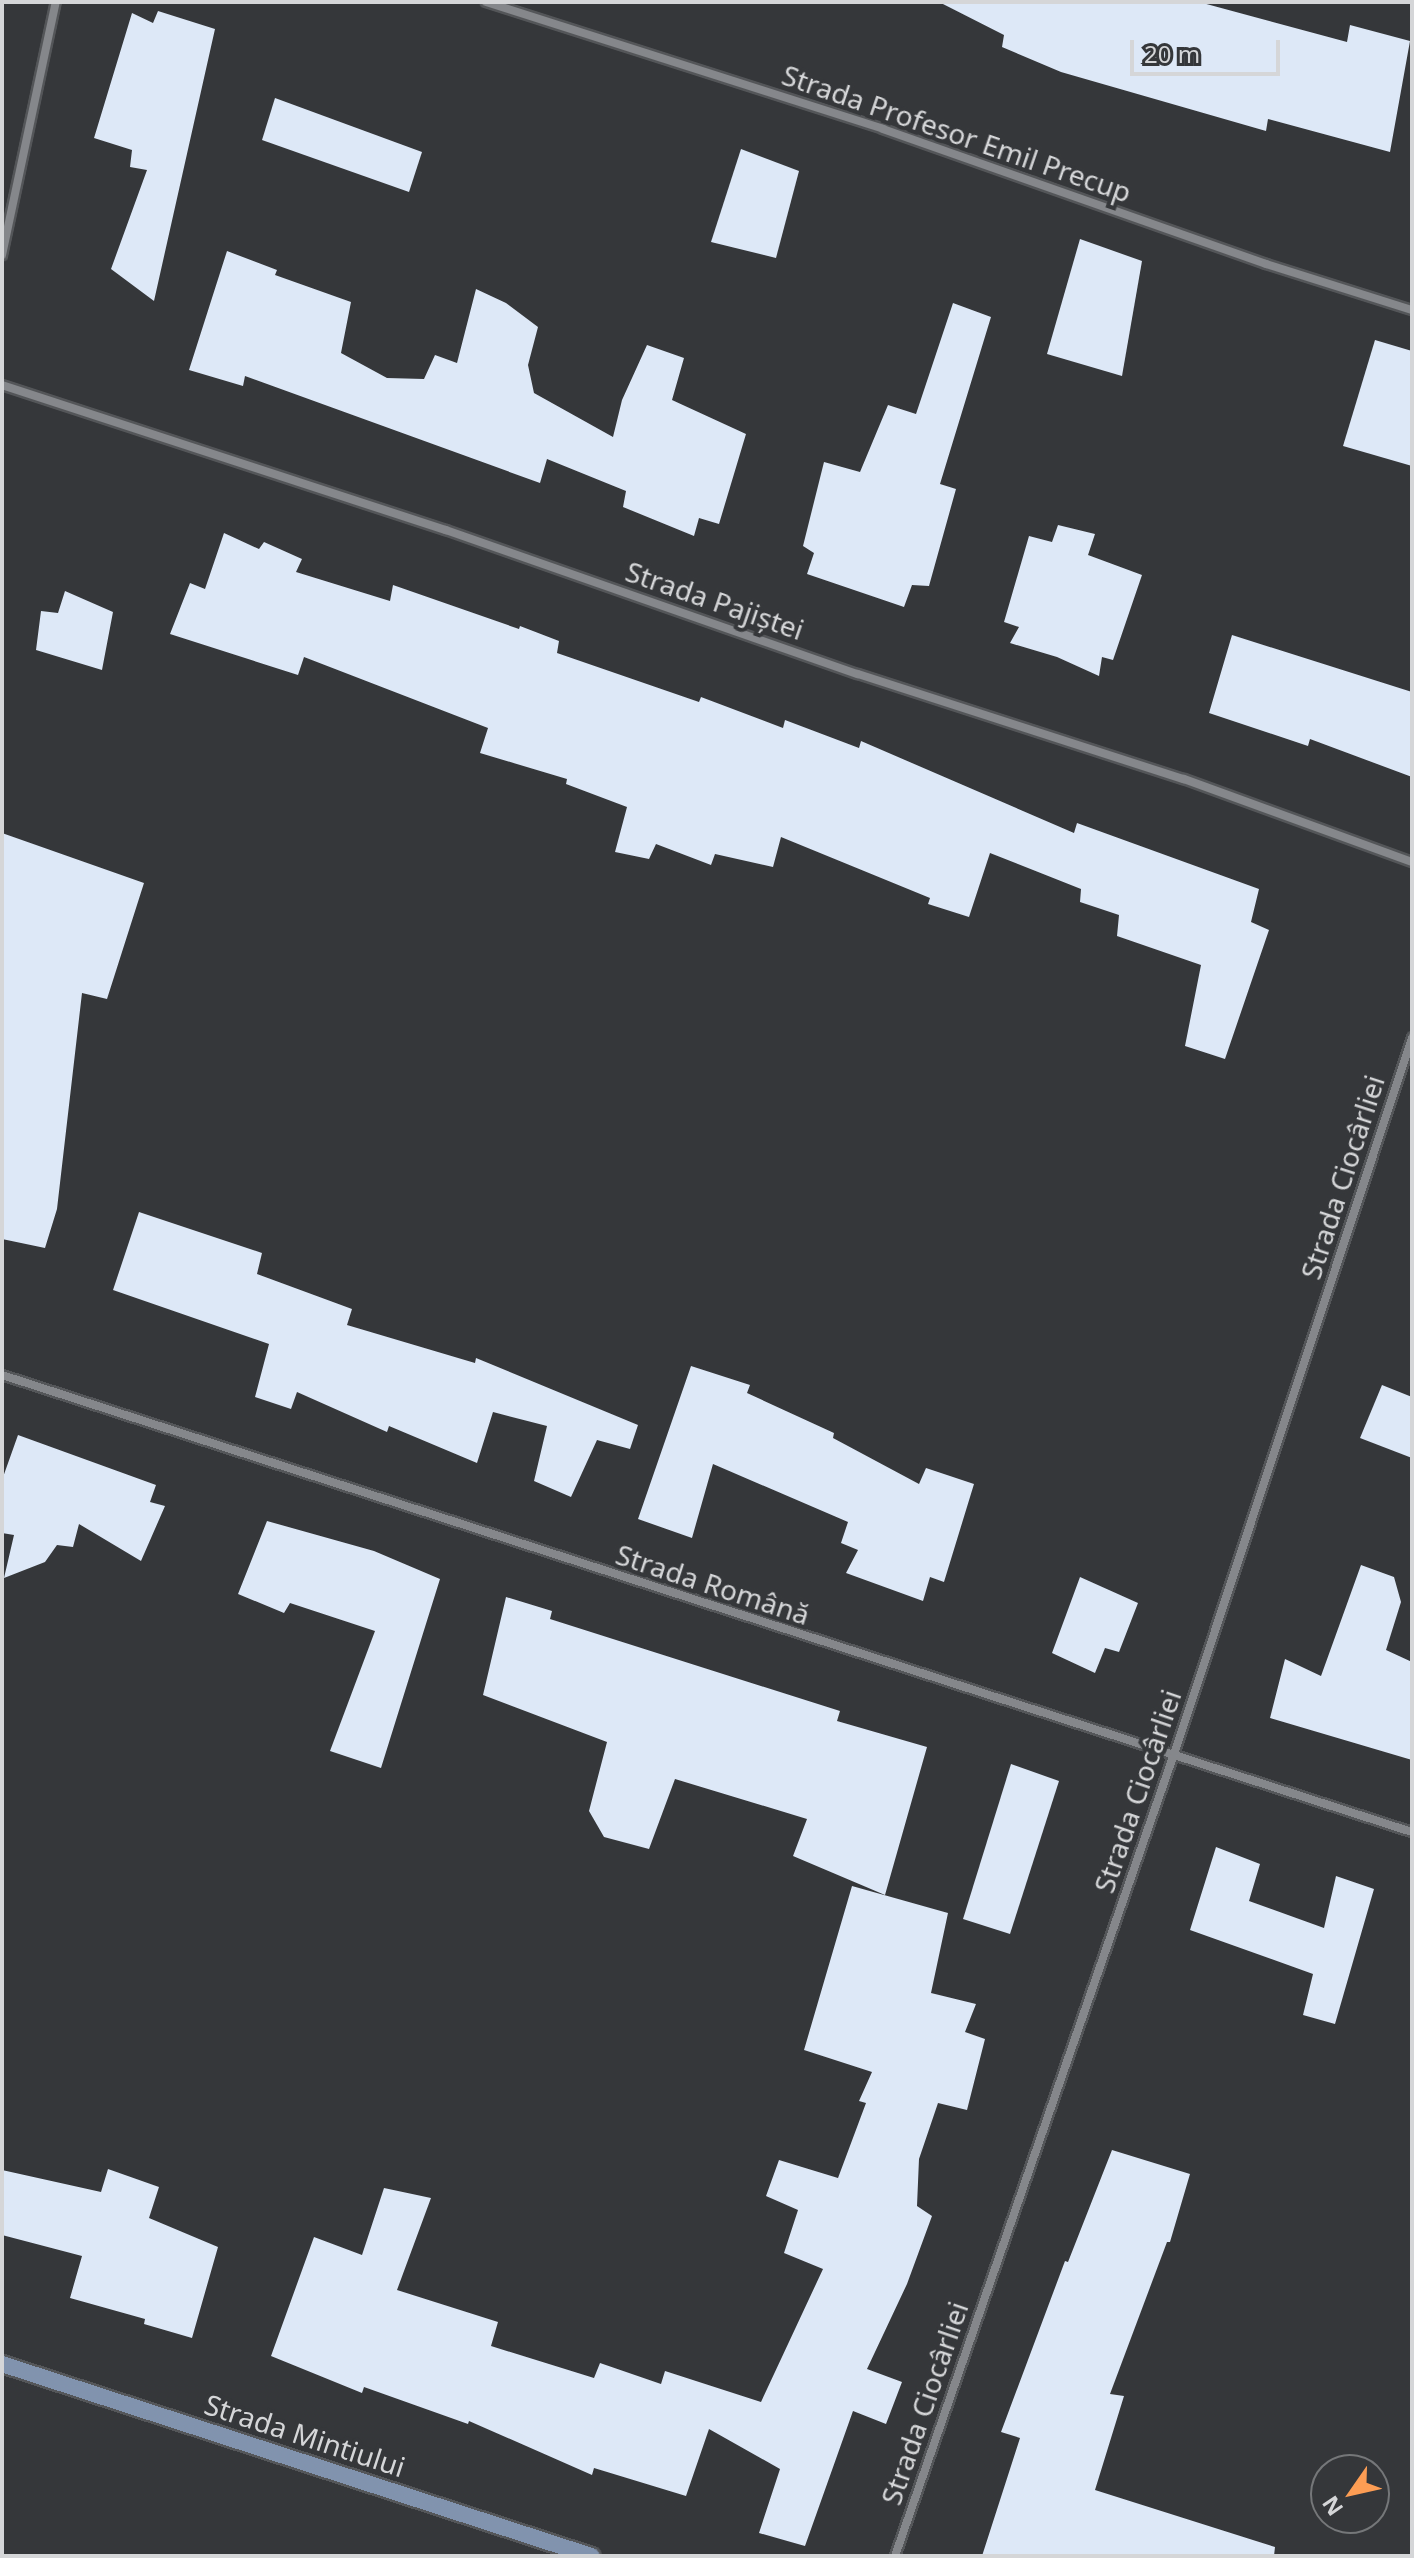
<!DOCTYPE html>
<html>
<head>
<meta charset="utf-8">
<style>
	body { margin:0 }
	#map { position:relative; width:1414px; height:2558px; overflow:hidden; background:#35373a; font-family:"Noto Sans",sans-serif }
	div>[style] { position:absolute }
	.building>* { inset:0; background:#dde8f7 }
	.roads { filter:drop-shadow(2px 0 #545659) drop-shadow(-2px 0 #545659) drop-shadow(0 2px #545659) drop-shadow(0 -2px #545659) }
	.minor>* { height:8px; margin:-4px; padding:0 4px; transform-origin:4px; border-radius:4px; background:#85878b }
	.secondary>* { height:16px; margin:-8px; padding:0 8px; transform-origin:8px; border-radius:8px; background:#8193ae }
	span { translate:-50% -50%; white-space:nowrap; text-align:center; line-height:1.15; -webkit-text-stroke:8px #35373a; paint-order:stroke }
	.street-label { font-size:28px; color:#d5d6d8 }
	.frame { position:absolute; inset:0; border:4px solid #d5d6d8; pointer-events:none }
	.north { position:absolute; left:1310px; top:2454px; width:80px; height:80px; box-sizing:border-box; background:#35373a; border:2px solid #757779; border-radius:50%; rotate:236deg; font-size:22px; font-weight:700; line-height:32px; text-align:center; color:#d5d6d8 }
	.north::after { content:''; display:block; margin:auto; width:28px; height:36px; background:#fd9d54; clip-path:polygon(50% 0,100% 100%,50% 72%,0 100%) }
	.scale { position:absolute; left:1130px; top:40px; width:150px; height:36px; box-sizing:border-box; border:4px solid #d5d6d8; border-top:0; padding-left:10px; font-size:24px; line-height:28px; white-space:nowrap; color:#d5d6d8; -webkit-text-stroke:6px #35373a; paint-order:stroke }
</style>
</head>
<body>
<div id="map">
	<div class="building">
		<div style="clip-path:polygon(939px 2px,1199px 2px,1347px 42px,1350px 25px,1410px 41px,1390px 152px,1268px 119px,1266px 131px,1061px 72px,1002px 47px,1004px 35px)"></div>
		<div style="clip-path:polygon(158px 11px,215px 29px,154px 301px,111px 269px,147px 170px,130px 167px,132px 150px,94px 138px,132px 13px,153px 23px)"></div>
		<div style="clip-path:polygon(275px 98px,422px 152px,409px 192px,262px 140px)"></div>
		<div style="clip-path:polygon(741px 149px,799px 171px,776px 258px,711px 242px)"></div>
		<div style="clip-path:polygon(1080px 239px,1142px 261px,1122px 376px,1047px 354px)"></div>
		<div style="clip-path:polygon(227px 251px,277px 270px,275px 275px,351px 302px,341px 353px,387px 378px,424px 379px,435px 355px,457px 363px,476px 289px,506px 303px,538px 327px,528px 365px,534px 393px,613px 437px,622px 400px,647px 345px,684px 358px,672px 400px,746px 434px,719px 524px,699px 518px,694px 536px,623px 507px,626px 491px,547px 459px,540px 483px,245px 376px,243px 386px,189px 370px)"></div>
		<div style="clip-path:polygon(953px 303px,991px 317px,940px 484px,956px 489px,929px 586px,912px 585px,904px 607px,807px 574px,814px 553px,803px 546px,824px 462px,860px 472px,888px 405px,916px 414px)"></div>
		<div style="clip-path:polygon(1375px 340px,1412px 351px,1412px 466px,1343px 446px)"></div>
		<div style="clip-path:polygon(1058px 525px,1095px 534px,1088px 555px,1142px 575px,1113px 660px,1102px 657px,1099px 676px,1057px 657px,1010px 643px,1019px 627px,1004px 622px,1029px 536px,1052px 542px)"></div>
		<div style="clip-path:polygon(224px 533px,259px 549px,264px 542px,302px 559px,296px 572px,390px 601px,393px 585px,519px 629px,520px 626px,559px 641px,557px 653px,699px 702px,701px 697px,783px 728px,785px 720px,859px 748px,861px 741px,1074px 833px,1077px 823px,1259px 889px,1251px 922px,1269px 930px,1225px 1059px,1185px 1046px,1201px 965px,1117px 936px,1119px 915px,1080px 902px,1081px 889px,990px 853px,969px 917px,928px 904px,930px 898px,781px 837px,773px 867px,715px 854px,711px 865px,656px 844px,649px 859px,615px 852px,627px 807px,566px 784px,567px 779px,480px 753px,488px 728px,304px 657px,298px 675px,170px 634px,190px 583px,205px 589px)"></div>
		<div style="clip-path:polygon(65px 591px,113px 612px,102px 670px,36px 650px,41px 611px,58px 613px)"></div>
		<div style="clip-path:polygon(1232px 635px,1412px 692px,1412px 777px,1310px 739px,1308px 746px,1209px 713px)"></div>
		<div style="clip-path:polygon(2px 833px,144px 883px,107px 999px,82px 993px,57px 1209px,45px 1248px,2px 1239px)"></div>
		<div style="clip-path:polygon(139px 1212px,262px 1253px,257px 1274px,352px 1309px,347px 1325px,475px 1363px,476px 1358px,638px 1425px,630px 1449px,597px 1440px,571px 1497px,534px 1481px,547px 1426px,493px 1412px,477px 1463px,389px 1426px,387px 1432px,297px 1392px,291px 1409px,255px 1397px,269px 1344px,113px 1290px)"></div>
		<div style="clip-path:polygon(691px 1366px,750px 1385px,747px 1393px,834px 1433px,833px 1438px,919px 1484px,926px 1468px,974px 1484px,944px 1582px,930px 1577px,923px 1601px,846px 1573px,858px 1550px,841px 1543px,848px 1522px,713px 1464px,692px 1538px,638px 1519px)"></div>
		<div style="clip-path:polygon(1382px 1385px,1412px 1397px,1412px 1458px,1360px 1438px)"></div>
		<div style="clip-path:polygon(18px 1435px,156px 1485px,150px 1502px,165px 1506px,141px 1561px,79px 1524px,73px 1547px,57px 1545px,45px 1562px,4px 1578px,14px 1535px,2px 1533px,2px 1480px)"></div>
		<div style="clip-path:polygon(267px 1521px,374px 1551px,440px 1579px,381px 1768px,330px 1751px,375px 1631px,290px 1603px,284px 1613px,238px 1594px)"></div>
		<div style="clip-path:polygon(1361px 1565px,1394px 1577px,1401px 1602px,1386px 1650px,1412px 1662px,1412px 1760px,1270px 1718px,1285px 1659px,1321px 1676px)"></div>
		<div style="clip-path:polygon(1080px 1577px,1138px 1603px,1119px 1652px,1105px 1648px,1095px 1673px,1052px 1653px)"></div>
		<div style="clip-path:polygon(506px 1597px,552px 1611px,550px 1619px,840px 1711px,837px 1721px,927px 1747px,885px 1895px,793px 1856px,807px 1819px,675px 1779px,649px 1849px,604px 1837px,589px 1811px,607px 1742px,483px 1695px)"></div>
		<div style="clip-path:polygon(1011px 1764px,1059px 1781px,1010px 1934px,963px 1919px)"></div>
		<div style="clip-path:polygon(1216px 1847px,1260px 1864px,1249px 1901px,1324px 1928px,1336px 1876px,1374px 1889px,1335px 2024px,1303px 2015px,1313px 1974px,1190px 1930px)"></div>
		<div style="clip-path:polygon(852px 1886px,948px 1913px,931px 1993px,976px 2004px,965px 2032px,985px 2039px,967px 2110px,938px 2103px,919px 2159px,917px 2206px,932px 2216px,907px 2284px,867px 2369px,902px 2382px,886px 2424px,853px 2411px,805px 2546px,759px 2533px,780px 2469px,709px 2429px,686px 2496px,594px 2468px,592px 2475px,469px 2421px,468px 2424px,364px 2387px,362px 2393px,271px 2356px,314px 2237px,362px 2255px,384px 2188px,431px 2198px,397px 2290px,498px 2322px,491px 2346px,594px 2378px,600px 2363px,661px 2384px,665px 2371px,761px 2402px,823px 2269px,784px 2253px,798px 2210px,766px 2196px,779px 2160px,838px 2178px,866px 2103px,859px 2101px,872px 2072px,804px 2050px)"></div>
		<div style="clip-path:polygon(1112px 2150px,1190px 2174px,1170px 2242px,1167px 2242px,1110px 2394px,1124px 2396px,1095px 2490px,1275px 2547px,1274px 2556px,982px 2556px,1020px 2438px,1001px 2432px,1065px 2261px,1068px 2262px)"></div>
		<div style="clip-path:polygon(108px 2169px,159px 2187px,149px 2218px,218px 2247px,192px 2338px,144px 2324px,145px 2319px,70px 2298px,82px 2256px,2px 2235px,2px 2170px,101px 2192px)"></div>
	</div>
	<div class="roads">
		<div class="minor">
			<div style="left:486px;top:2px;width:417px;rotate:17.7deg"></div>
			<div style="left:883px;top:129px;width:406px;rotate:19.4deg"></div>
			<div style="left:1266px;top:264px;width:153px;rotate:17.5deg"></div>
			<div style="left:2px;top:255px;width:259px;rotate:-78deg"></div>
			<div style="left:2px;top:385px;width:467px;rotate:18.1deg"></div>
			<div style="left:446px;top:530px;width:436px;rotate:19.3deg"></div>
			<div style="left:858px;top:674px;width:342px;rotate:17.9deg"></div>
			<div style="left:1184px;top:779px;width:243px;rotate:20deg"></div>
			<div style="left:2px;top:1375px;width:1482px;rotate:17.96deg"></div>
			<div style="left:895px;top:2556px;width:849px;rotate:-70.82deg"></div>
			<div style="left:1174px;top:1754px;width:755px;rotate:-71.61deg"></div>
		</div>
		<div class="secondary">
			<div style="left:2px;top:2364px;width:620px;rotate:18.05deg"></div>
		</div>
	</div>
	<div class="street-label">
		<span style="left:957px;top:133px;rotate:19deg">Strada Profesor Emil Precup</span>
		<span style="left:715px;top:600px;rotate:19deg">Strada Pajiștei</span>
		<span style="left:1342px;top:1177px;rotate:-72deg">Strada Ciocârliei</span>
		<span style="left:713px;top:1584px;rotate:18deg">Strada Română</span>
		<span style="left:1137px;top:1791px;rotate:-71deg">Strada Ciocârliei</span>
		<span style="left:924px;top:2403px;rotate:-71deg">Strada Ciocârliei</span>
		<span style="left:305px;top:2435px;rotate:18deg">Strada Mintiului</span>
	</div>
	<div class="frame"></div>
	<div class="north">N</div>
	<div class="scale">20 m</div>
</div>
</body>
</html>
